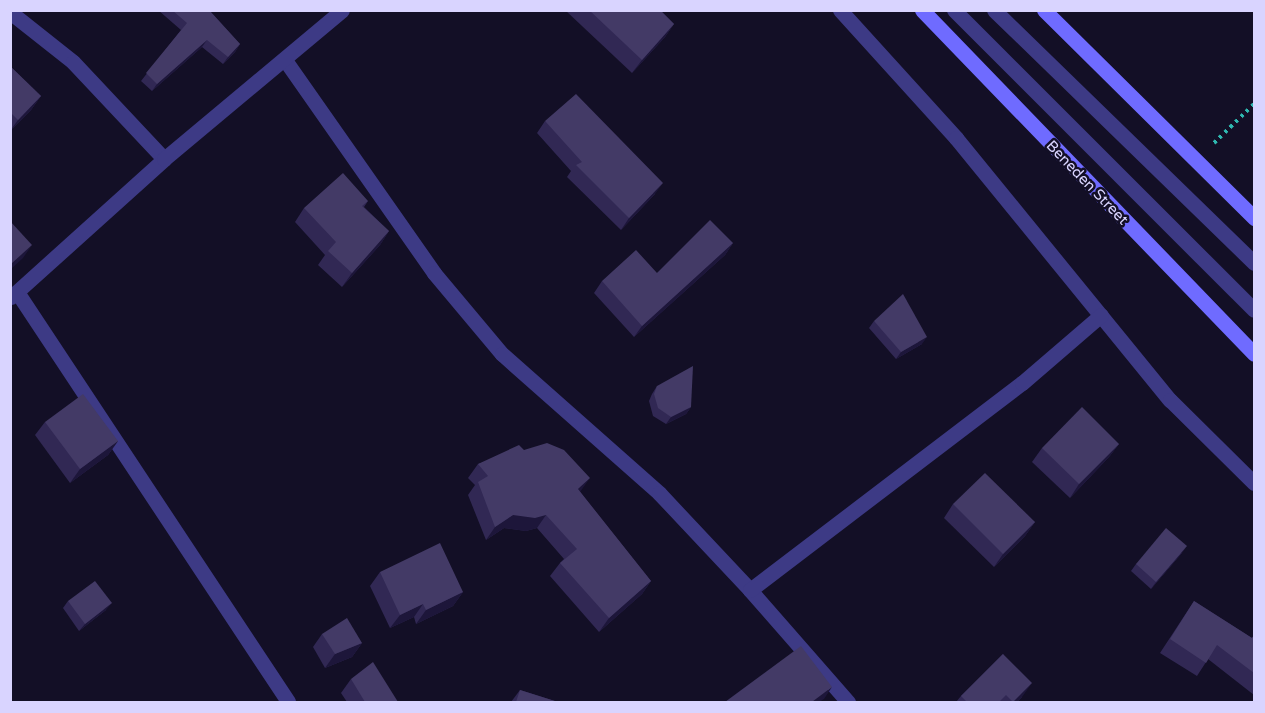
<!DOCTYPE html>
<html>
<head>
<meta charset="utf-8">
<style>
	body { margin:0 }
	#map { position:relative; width:1265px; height:713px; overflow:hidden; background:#130f26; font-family:"Varela Round",sans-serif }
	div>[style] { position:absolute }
	.path>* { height:4px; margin-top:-2px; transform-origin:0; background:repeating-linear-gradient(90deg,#2fb8b0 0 3px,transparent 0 7.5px) }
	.service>* { height:15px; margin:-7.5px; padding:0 7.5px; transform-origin:7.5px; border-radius:7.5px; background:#3d3a85 }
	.minor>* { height:15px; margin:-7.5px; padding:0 7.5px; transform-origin:7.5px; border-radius:7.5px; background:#3d3a85 }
	.secondary>* { height:15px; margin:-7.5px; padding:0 7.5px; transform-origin:7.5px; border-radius:7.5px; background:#6f6bff }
	.wall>* { inset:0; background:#312854 }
	.shaded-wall>* { inset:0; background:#1d163a }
	.building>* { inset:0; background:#433a66 }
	span { translate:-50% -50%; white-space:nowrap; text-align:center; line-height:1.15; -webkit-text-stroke:5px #130f26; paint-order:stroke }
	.street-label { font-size:15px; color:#d9d4ff }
	.frame { position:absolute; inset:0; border:12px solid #d9d4ff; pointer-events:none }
</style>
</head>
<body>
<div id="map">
	<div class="path">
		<div style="left:1214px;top:143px;width:56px;rotate:-44.3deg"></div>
	</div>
	<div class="service">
		<div style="left:954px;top:10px;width:424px;rotate:45deg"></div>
		<div style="left:994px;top:10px;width:363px;rotate:44.2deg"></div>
	</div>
	<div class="minor">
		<div style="left:840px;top:10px;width:173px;rotate:47.8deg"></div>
		<div style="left:956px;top:138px;width:338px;rotate:50.8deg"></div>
		<div style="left:1170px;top:400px;width:118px;rotate:44.7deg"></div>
		<div style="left:10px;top:12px;width:80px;rotate:38.4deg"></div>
		<div style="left:73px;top:62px;width:133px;rotate:46.8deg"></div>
		<div style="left:285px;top:60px;width:260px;rotate:55deg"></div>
		<div style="left:434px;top:273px;width:106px;rotate:50deg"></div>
		<div style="left:502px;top:354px;width:210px;rotate:41.5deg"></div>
		<div style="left:659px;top:493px;width:133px;rotate:46.8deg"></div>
		<div style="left:750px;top:590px;width:149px;rotate:48.8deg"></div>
		<div style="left:17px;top:292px;width:491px;rotate:56.5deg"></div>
		<div style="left:11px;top:297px;width:206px;rotate:-42deg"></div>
		<div style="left:164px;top:159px;width:232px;rotate:-39.9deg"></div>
		<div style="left:750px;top:590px;width:342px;rotate:-37.3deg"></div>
		<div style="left:1022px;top:383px;width:104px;rotate:-40.7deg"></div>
	</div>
	<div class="secondary">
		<div style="left:922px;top:10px;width:478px;rotate:46deg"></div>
		<div style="left:1044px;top:10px;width:296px;rotate:44.7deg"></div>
	</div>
	<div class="wall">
		<div style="clip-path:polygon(158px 10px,209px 10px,240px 44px,235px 52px,223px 64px,202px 47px,152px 91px,141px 81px,181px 30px)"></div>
		<div style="clip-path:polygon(565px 10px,660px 10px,674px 24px,665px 37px,632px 73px)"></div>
		<div style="clip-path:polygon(10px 66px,41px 96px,31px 110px,10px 131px)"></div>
		<div style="clip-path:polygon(545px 121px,655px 194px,621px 230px,567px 177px,571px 171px,537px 133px)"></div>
		<div style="clip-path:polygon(368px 201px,364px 207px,389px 231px,380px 245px,342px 287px,318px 265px,325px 255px,295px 222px,304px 208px)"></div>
		<div style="clip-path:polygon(733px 243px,725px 255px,634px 337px,594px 293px,602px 281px,657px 273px)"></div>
		<div style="clip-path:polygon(874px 321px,922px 344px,896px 359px,869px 328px)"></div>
		<div style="clip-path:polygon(657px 386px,691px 407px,686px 414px,666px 424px,653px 416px,649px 401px,652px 394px)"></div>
		<div style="clip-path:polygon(45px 422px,118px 441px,108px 455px,70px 483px,35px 435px)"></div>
		<div style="clip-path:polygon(1119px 444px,1109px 457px,1070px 498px,1032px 462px,1042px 448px)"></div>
		<div style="clip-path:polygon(524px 450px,580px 492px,651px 581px,642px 594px,599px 632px,550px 576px,560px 563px,564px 559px,537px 528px,526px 531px,504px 528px,486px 540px,468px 495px,475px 485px,468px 478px,478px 464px)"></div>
		<div style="clip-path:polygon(953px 504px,1035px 522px,1025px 536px,994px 567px,944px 518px)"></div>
		<div style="clip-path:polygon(1182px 553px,1151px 589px,1131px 571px,1136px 564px)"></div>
		<div style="clip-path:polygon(380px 572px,463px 592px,453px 606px,416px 624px,414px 617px,390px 628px,370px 586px)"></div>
		<div style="clip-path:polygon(68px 601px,106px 610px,79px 631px,63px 608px)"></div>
		<div style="clip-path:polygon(1194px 601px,1252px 638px,1254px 635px,1254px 695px,1208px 659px,1197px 676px,1160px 653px)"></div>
		<div style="clip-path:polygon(322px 634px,362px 643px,352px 657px,325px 668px,313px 647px)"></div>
		<div style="clip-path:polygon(1003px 654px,1022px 697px,1017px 702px,956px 702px,961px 696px)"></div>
		<div style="clip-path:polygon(351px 679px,398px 702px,347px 702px,341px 693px)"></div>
		<div style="clip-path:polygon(520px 690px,558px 702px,511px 702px)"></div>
	</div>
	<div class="shaded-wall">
		<div style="clip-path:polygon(674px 24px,665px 37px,632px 73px,642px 60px)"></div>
		<div style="clip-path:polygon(207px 40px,202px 47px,152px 91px,157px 84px)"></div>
		<div style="clip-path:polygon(240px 44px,235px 52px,223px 64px,228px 57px)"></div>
		<div style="clip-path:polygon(41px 96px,31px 110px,10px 131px,18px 120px)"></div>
		<div style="clip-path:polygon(663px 183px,655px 194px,621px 230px,629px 218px)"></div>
		<div style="clip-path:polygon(389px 231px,380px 245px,342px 287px,352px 273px)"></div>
		<div style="clip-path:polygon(733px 243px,725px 255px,634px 337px,642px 326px)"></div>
		<div style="clip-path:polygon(32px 245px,23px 258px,10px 270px,10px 265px)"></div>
		<div style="clip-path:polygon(927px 337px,922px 344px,896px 359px,901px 352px)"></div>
		<div style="clip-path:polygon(691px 407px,686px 414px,666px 424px,671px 417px)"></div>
		<div style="clip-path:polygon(118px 441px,108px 455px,70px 483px,80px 469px)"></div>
		<div style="clip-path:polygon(1119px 444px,1109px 457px,1070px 498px,1079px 484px)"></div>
		<div style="clip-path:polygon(590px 478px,580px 492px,568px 503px,578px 489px)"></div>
		<div style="clip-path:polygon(513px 515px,546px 515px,537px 528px,526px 531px,504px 528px,486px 540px,495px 527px)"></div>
		<div style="clip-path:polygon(1035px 522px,1025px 536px,994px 567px,1003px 554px)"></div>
		<div style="clip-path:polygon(1187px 546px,1182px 553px,1151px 589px,1156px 582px)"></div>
		<div style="clip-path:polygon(651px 581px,642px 594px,599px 632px,609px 618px)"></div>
		<div style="clip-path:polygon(463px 592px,453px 606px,416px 624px,426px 610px)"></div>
		<div style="clip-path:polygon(112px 603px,106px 610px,79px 631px,85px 624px)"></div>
		<div style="clip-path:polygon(423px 604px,414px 617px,390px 628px,400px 615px)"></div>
		<div style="clip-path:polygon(362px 643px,352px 657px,325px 668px,335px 654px)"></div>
		<div style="clip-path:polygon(1032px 683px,1022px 697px,1017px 702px,1012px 702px)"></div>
		<div style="clip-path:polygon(832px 687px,824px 699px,819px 702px,812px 702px)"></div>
	</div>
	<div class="building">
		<div style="clip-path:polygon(172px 10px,209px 10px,240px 44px,228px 57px,207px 40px,157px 84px,146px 73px,187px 23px)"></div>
		<div style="clip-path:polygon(589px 10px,660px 10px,674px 24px,642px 60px)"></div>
		<div style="clip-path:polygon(10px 66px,41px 96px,18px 120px,10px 112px)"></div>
		<div style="clip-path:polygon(576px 94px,663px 183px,629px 218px,576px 165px,582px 162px,545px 121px)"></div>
		<div style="clip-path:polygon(343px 173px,368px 201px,362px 206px,389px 231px,352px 273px,328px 251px,336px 242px,304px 208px)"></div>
		<div style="clip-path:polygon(710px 220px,733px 243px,642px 326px,602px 281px,636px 250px,657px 273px)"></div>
		<div style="clip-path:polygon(10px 221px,32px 245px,10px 265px)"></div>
		<div style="clip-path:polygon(903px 294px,927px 337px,901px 352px,874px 321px)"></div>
		<div style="clip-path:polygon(693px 366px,691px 407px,671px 417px,658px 408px,654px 394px,657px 386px)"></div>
		<div style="clip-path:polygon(83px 394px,118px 441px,80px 469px,45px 422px)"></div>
		<div style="clip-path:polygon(1082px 407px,1119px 444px,1079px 484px,1042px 448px)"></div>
		<div style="clip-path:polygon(547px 443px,564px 450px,590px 478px,578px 489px,651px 581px,609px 618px,560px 563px,577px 549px,546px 515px,535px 518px,513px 515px,495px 527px,478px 482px,488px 476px,478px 464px,519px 445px,524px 450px)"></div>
		<div style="clip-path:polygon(985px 473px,1035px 522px,1003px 554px,953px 504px)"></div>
		<div style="clip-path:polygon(1166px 528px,1187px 546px,1156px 582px,1136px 564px)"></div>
		<div style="clip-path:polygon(440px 543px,463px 592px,426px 610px,423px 604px,400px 615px,380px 572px)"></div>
		<div style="clip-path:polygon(95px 581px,112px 603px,85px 624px,68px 601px)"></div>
		<div style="clip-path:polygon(1194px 601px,1252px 638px,1254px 635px,1254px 673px,1217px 645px,1206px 663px,1170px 639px)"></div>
		<div style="clip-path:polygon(347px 618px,362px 643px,335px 654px,322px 634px)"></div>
		<div style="clip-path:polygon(801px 646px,832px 687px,812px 702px,725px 702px)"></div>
		<div style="clip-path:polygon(1003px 654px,1032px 683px,1013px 702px,1006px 695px,999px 702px,967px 702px,961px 696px)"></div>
		<div style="clip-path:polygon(373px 662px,398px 702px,365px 702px,351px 679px)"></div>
		<div style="clip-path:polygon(520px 690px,558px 702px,516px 702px)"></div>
	</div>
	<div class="street-label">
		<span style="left:1087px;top:183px;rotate:46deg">Beneden Street</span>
	</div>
	<div class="frame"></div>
</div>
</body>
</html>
